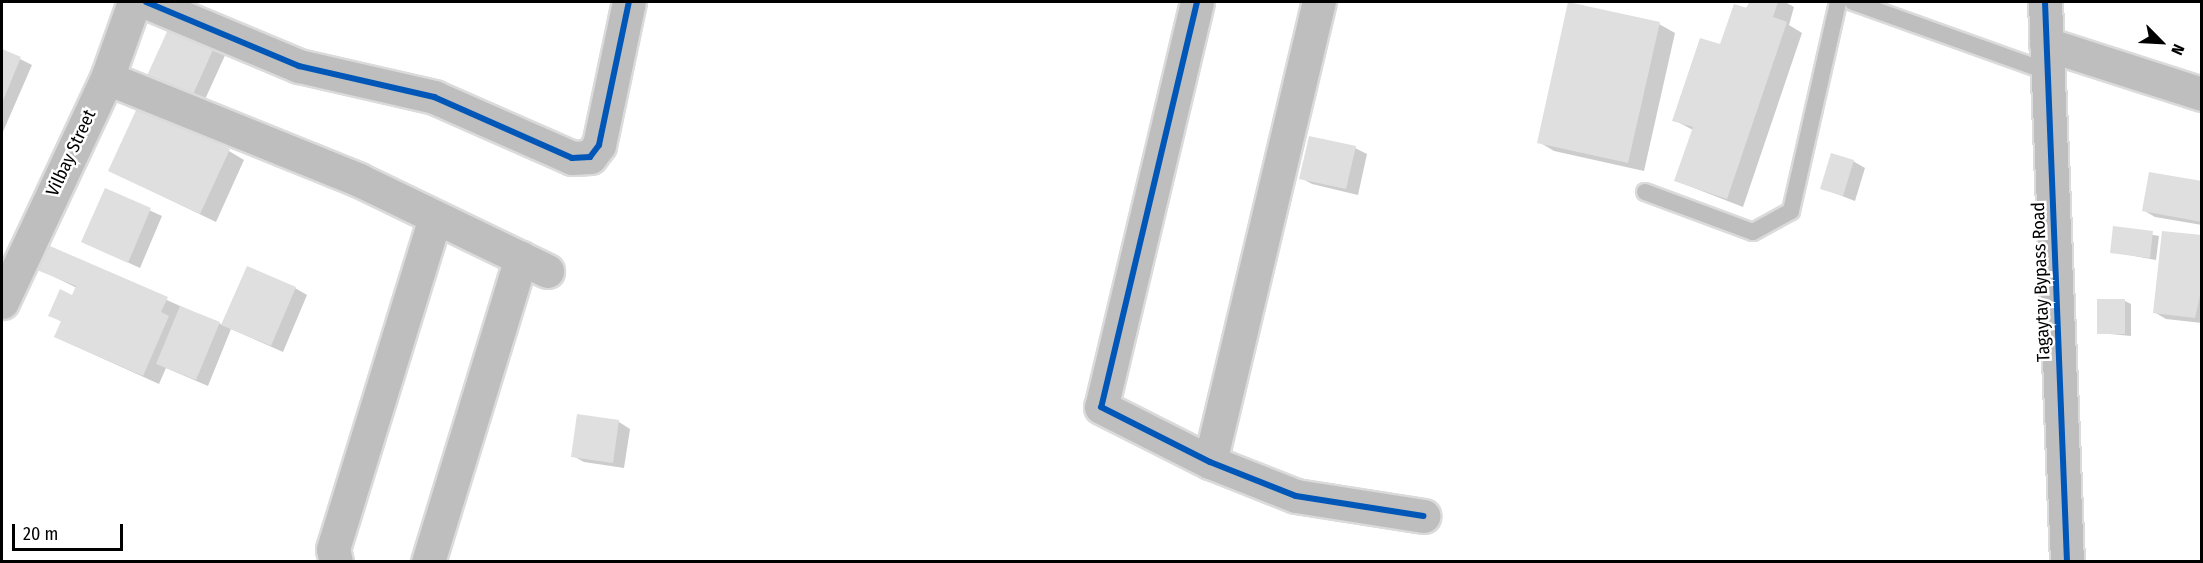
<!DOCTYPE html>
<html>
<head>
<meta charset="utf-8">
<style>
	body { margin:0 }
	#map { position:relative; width:2203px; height:563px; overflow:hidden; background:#fff; font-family:"Fira Sans Condensed",sans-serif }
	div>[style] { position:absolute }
	.shadow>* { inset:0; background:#0003 }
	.building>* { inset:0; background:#dfdfdf }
	.roads { filter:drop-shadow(2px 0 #dbdbdb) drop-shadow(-2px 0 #dbdbdb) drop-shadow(0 2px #dbdbdb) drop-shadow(0 -2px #dbdbdb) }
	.service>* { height:16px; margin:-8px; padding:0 8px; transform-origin:8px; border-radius:8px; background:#bebebe }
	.minor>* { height:33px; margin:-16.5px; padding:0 16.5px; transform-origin:16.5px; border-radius:16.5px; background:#bebebe }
	.primary>* { height:33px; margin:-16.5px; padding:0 16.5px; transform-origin:16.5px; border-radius:16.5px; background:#bebebe }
	.cycleway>* { height:6px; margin:-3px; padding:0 3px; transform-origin:3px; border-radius:3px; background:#0057b8 }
	span { translate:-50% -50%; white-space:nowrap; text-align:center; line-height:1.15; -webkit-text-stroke:5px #fff; paint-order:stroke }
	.street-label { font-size:18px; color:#000 }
	.frame { position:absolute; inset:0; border:3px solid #000; pointer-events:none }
	.north { position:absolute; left:2131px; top:12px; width:60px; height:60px; -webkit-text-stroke:4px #fff; paint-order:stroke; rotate:114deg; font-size:16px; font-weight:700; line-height:24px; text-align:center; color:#000 }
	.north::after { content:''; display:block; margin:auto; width:21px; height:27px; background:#000; clip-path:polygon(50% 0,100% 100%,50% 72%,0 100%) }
	.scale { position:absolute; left:12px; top:524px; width:111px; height:27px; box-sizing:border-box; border:3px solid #000; border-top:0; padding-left:8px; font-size:18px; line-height:21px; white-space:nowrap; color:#000; -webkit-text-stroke:4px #fff; paint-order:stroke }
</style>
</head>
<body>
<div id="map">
	<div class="shadow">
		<div style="clip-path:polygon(1750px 2px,1785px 2px,1794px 7px,1789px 25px,1802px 33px,1743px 207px,1676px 181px,1693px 130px,1674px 120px)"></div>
		<div style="clip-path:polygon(172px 24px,227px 51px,202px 106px,158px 86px)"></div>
		<div style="clip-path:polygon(1659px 24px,1675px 33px,1644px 171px,1554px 151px,1539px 142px)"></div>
		<div style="clip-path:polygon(2px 50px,32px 65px,2px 134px)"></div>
		<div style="clip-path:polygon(1355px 148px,1367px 154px,1358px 195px,1312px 184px,1301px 178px)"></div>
		<div style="clip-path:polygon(229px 151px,244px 160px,216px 222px,110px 171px)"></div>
		<div style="clip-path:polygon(1853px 161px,1865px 168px,1855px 201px,1821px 188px)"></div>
		<div style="clip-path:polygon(2202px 182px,2202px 225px,2155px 217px,2143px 210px)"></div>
		<div style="clip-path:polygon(105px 190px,162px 216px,140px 268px,83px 242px)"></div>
		<div style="clip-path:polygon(2115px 228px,2159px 236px,2156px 260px,2112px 252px)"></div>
		<div style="clip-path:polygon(2202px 237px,2202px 323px,2166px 319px,2154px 312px)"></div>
		<div style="clip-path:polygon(43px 245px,223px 325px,295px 288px,307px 295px,283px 352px,231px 329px,208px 386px,166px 368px,159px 384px,55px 337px,62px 322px,50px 315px,73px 297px,77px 288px,34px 267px)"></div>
		<div style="clip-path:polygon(2125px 301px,2131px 304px,2131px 336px,2099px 333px)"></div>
		<div style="clip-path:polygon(579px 416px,619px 422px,630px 429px,624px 468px,584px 462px,573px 456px)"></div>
	</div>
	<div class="building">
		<div style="clip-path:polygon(1568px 2px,1660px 22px,1628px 163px,1537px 143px)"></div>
		<div style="clip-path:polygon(1749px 2px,1778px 2px,1773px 17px,1787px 22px,1727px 199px,1674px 181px,1693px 127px,1672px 121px,1700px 38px,1720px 44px,1734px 4px,1747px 8px)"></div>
		<div style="clip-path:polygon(171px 23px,216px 43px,190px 101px,145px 80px)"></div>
		<div style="clip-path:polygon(2px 49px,21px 57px,2px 103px)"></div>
		<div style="clip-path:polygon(138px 106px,230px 149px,200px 214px,108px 171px)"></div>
		<div style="clip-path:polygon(1309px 136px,1356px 146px,1346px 189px,1299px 179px)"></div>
		<div style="clip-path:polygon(1831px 153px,1854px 160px,1843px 196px,1820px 189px)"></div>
		<div style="clip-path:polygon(2149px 172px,2202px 181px,2202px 222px,2142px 211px)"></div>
		<div style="clip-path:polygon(105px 188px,151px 208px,128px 263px,81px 242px)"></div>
		<div style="clip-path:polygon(2113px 226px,2153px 231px,2150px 258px,2110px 253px)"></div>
		<div style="clip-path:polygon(2162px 231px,2202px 235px,2202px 287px,2195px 318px,2153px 313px)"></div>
		<div style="clip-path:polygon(43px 243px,168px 297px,161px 312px,169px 316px,143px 376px,54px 337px,61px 321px,48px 316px,60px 289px,72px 295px,76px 286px,32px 268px)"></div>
		<div style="clip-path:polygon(247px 266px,296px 287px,271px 346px,221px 325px)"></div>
		<div style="clip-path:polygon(2097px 299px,2125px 299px,2125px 334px,2097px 334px)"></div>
		<div style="clip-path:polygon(180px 306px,220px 322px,196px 380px,156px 364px)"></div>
		<div style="clip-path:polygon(577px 414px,619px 420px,613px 463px,571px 457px)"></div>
	</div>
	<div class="roads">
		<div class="service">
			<div style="left:1853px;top:2px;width:207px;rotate:19.7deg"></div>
			<div style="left:1645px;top:192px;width:115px;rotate:20.3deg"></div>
			<div style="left:1753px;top:232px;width:43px;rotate:-28.9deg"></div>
			<div style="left:1791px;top:211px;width:214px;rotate:-77.3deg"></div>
		</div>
		<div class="minor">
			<div style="left:146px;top:2px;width:166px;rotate:22.7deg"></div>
			<div style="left:299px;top:66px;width:139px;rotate:12.9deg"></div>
			<div style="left:434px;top:97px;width:151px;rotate:23.8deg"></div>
			<div style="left:572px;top:158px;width:18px;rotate:-3deg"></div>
			<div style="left:590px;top:157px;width:15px;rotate:-53deg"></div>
			<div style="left:599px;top:145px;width:146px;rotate:-78.2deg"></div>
			<div style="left:1197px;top:2px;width:416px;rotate:103.3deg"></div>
			<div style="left:1101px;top:407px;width:122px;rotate:26.8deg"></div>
			<div style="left:1210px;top:462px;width:92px;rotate:21.6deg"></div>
			<div style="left:1296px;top:496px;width:129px;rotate:8.9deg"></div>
			<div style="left:2046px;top:44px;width:164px;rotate:17.8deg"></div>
			<div style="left:107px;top:78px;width:272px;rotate:22deg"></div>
			<div style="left:359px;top:180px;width:209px;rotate:25.8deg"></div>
			<div style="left:2px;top:302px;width:247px;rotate:-64.9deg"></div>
			<div style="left:107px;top:78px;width:81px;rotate:-70.4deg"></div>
			<div style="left:1210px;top:462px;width:473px;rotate:-76.7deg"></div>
			<div style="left:336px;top:562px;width:13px;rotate:-103deg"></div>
			<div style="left:333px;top:549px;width:347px;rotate:-72.9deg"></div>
			<div style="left:428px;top:562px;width:318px;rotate:-73deg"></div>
		</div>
		<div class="primary">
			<div style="left:2045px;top:2px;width:560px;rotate:87.75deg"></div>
		</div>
	</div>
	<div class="cycleway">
		<div style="left:146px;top:2px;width:166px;rotate:22.7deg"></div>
		<div style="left:299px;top:66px;width:139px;rotate:12.9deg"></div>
		<div style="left:434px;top:97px;width:151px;rotate:23.8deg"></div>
		<div style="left:572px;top:158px;width:18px;rotate:-3deg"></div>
		<div style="left:590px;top:157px;width:15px;rotate:-53deg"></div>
		<div style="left:599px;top:145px;width:146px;rotate:-78.2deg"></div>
		<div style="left:1197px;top:2px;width:416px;rotate:103.3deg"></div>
		<div style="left:1101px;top:407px;width:122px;rotate:26.8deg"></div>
		<div style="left:1210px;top:462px;width:92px;rotate:21.6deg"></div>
		<div style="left:1296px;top:496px;width:129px;rotate:8.9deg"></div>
		<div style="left:2045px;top:2px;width:560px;rotate:87.75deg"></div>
	</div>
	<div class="street-label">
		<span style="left:71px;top:153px;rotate:-65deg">Vilbay Street</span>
		<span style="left:2041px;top:282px;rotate:-92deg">Tagaytay Bypass Road</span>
	</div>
	<div class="frame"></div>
	<div class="north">N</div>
	<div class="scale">20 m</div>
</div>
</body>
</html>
